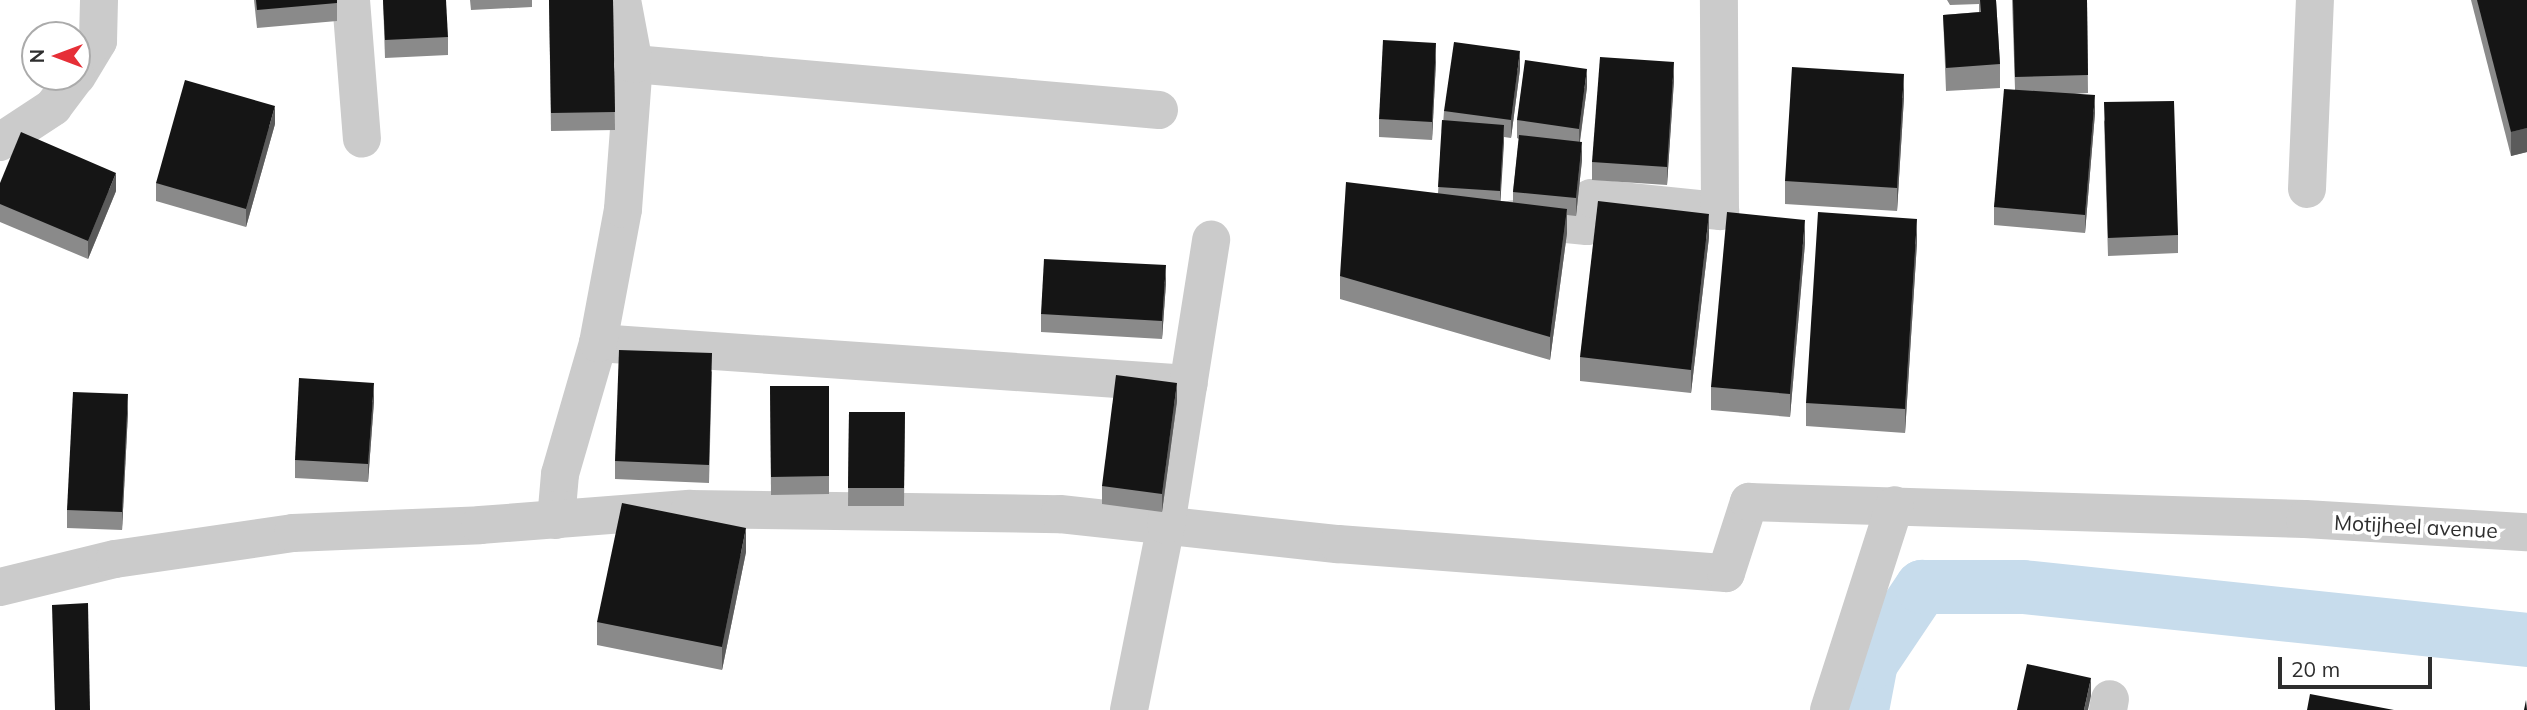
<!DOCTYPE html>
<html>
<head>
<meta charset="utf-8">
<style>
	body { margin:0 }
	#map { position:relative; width:2527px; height:710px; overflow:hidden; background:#fff; font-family:Mulish,sans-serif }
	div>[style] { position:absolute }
	.canal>* { height:54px; margin:-27px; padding:0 27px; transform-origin:27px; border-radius:27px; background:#c7dcec }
	.minor>* { height:38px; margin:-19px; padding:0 19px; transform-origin:19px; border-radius:19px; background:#cbcbcb }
	.wall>* { inset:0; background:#8a8a8a }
	.shaded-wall>* { inset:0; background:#5b5b5b }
	.building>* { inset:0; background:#151515 }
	span { translate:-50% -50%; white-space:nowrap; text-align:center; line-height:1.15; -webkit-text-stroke:7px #fff; paint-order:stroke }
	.street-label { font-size:21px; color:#2e2e2e }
	.north { position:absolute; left:21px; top:21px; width:70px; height:70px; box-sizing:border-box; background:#fff; border:2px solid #ababab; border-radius:50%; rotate:270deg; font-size:19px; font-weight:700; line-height:28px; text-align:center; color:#2e2e2e }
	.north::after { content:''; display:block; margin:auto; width:24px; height:32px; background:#e62f37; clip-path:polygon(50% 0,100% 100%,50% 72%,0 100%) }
	.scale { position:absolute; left:2278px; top:657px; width:154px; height:32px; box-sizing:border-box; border:4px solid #2e2e2e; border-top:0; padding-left:9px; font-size:21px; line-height:24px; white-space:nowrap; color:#2e2e2e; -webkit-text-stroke:5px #fff; paint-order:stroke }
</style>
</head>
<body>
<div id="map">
	<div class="canal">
		<div style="left:1862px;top:710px;width:48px;rotate:-79.2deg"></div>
		<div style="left:1871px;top:663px;width:92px;rotate:-56.1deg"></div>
		<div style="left:1922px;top:587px;width:101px"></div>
		<div style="left:2023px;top:587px;width:507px;rotate:6deg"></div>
	</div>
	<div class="minor">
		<div style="left:351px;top:0;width:139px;rotate:85.5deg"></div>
		<div style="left:634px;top:64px;width:527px;rotate:5.01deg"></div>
		<div style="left:77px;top:76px;width:41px;rotate:-59deg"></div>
		<div style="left:98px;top:41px;width:41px;rotate:-88.6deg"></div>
		<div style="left:0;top:142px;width:64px;rotate:-33.4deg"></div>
		<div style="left:53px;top:107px;width:38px;rotate:-53deg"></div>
		<div style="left:2307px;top:189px;width:189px;rotate:-87.6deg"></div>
		<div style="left:1514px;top:219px;width:73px;rotate:5.5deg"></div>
		<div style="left:1587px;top:226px;width:28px;rotate:-82deg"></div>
		<div style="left:1591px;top:198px;width:130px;rotate:5.8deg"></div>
		<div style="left:1720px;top:211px;width:211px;rotate:-90.3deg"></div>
		<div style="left:598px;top:343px;width:592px;rotate:3.97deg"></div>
		<div style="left:556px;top:520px;width:46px;rotate:-85deg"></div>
		<div style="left:560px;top:474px;width:136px;rotate:-73.8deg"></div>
		<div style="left:598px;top:343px;width:136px;rotate:-79.4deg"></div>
		<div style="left:623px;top:209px;width:145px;rotate:-85.7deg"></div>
		<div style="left:634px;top:64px;width:65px;rotate:-100.6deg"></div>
		<div style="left:0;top:587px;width:118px;rotate:-13.7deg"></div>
		<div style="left:115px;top:559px;width:180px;rotate:-8.3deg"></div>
		<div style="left:293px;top:533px;width:187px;rotate:-2.4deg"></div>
		<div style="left:480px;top:525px;width:211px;rotate:-4.4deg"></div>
		<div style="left:690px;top:509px;width:370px;rotate:0.8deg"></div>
		<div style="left:1060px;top:514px;width:280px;rotate:6.2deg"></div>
		<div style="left:1338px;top:544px;width:389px;rotate:4.3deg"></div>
		<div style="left:1726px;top:573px;width:75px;rotate:-72.1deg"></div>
		<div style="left:1749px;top:502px;width:556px;rotate:1.75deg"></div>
		<div style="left:2305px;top:519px;width:222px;rotate:3.4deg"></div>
		<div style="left:1129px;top:710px;width:189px;rotate:-78.7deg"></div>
		<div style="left:1166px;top:525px;width:289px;rotate:-81deg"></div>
		<div style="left:1829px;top:710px;width:215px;rotate:-72.2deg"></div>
		<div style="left:2108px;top:710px;width:11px;rotate:-80deg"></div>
	</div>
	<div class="wall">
		<div style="clip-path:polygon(254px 0,337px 0,337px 21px,257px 28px)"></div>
		<div style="clip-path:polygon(383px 0,448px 37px,448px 55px,385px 58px)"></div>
		<div style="clip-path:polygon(470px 0,532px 0,532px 7px,471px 10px)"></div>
		<div style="clip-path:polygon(549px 0,613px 0,615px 130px,551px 131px)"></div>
		<div style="clip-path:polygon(1947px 0,1996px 0,2000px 64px,2000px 88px,1946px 91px,1943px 15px,1979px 12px,1979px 4px,1950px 5px)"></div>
		<div style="clip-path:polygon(2012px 0,2087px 0,2088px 93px,2074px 94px,2095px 113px,2085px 233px,1994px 225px,1994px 207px,2015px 89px)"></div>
		<div style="clip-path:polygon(2471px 0,2527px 0,2527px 152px,2511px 156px)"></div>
		<div style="clip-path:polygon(1436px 61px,1432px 140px,1379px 137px,1379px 119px)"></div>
		<div style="clip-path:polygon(1520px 69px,1511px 138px,1504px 137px,1500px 201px,1513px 202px,1513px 192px,1519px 139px,1517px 138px,1517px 120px,1587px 87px,1580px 142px,1582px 160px,1576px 216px,1567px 215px,1567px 233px,1550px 360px,1340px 299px,1340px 276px,1438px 193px,1444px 111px)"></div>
		<div style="clip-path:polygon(1674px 80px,1667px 185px,1592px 180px,1592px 162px)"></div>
		<div style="clip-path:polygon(1904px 97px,1897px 211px,1785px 204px,1785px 181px)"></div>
		<div style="clip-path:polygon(2104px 120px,2178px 235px,2178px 253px,2108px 256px)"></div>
		<div style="clip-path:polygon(275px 124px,246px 227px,156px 201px,156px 183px)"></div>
		<div style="clip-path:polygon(0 183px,116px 191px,88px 259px,0 222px)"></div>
		<div style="clip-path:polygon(1709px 237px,1691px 393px,1580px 381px,1580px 357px)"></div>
		<div style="clip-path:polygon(1917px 242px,1905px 433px,1806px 426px,1806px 403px)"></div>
		<div style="clip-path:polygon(1805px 243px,1790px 417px,1711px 410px,1711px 387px)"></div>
		<div style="clip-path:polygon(1166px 283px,1162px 339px,1041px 332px,1041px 314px)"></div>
		<div style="clip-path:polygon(712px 371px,709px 483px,615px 479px,615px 461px)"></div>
		<div style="clip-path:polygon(770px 386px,829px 386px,829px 494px,771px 495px)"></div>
		<div style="clip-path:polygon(374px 401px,368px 482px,295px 478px,295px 460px)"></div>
		<div style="clip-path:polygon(1177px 401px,1162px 512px,1102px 504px,1102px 486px)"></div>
		<div style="clip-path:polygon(128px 412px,122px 530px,67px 528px,67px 510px)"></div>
		<div style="clip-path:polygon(849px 412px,905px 412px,904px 506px,848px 506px)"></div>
		<div style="clip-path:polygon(746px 552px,722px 670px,597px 645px,597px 622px)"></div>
	</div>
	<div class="shaded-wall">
		<div style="clip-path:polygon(1436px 43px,1436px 61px,1432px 140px,1432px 122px)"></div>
		<div style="clip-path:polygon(1520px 51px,1520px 69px,1511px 138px,1511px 120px)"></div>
		<div style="clip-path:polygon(1674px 62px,1674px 80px,1667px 185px,1667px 167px)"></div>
		<div style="clip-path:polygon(1587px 69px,1587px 87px,1579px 147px,1579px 129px)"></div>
		<div style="clip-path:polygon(1904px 74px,1904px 97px,1897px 211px,1897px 188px)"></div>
		<div style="clip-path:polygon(2095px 95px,2095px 113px,2085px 233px,2085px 215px)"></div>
		<div style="clip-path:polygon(275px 106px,275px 124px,246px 227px,246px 209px)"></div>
		<div style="clip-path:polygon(1504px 125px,1504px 143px,1500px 209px,1500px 191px)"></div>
		<div style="clip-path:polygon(2527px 128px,2527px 152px,2511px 156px,2511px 132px)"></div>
		<div style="clip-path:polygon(1582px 142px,1582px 160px,1576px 216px,1576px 198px)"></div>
		<div style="clip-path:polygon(116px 173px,116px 191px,88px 259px,88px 241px)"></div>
		<div style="clip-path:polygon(1567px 209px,1567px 233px,1550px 360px,1550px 337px)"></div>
		<div style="clip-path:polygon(1709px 214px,1709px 237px,1691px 393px,1691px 370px)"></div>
		<div style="clip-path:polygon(1917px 219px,1917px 242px,1905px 433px,1905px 409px)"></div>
		<div style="clip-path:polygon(1805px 220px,1805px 243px,1790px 417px,1790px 394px)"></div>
		<div style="clip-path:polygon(1166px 265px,1166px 283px,1162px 339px,1162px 321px)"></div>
		<div style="clip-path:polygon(374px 383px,374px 401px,368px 482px,368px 464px)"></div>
		<div style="clip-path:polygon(1177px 383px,1177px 401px,1162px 512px,1162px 494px)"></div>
		<div style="clip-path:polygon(128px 394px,128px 412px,122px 530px,122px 512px)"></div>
		<div style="clip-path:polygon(746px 528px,746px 552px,722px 670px,722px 647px)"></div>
		<div style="clip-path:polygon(2091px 678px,2091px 696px,2088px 710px,2084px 710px)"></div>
	</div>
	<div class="building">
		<div style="clip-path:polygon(256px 0,337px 0,337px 3px,257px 10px)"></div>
		<div style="clip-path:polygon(383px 0,446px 0,448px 37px,385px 40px)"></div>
		<div style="clip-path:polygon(549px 0,613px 0,615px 112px,551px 113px)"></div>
		<div style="clip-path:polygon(1980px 0,1996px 0,2000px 64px,1946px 68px,1943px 15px,1981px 12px)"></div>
		<div style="clip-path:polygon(2013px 0,2087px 0,2088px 75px,2015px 77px)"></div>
		<div style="clip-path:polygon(2477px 0,2527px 0,2527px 128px,2511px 132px)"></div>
		<div style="clip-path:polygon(1383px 40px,1436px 43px,1432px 122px,1379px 119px)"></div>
		<div style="clip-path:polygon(1454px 42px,1520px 51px,1511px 120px,1444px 111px)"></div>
		<div style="clip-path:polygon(1600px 57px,1674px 62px,1667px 167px,1592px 162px)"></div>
		<div style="clip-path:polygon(1525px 60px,1587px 69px,1579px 129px,1517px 120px)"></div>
		<div style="clip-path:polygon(1792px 67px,1904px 74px,1897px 188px,1785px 181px)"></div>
		<div style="clip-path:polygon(185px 80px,275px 106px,246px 209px,156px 183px)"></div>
		<div style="clip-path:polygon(2004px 89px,2095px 95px,2085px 215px,1994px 207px)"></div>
		<div style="clip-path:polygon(2174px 101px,2178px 235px,2108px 238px,2104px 102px)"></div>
		<div style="clip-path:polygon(1442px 120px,1504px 125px,1500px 191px,1438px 187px)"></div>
		<div style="clip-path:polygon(21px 132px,116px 173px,88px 241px,0 204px,0 183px)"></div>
		<div style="clip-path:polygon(1519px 135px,1582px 142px,1576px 198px,1513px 192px)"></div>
		<div style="clip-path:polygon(1346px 182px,1567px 209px,1550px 337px,1340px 276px)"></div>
		<div style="clip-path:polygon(1598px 201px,1709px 214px,1691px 370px,1580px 357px)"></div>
		<div style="clip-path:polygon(1727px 212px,1805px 220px,1790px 394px,1711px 387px)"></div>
		<div style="clip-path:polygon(1818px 212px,1917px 219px,1905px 409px,1806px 403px)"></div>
		<div style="clip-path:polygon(1044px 259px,1166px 265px,1162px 321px,1041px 314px)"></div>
		<div style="clip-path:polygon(619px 350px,712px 353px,709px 465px,615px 461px)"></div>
		<div style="clip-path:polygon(1116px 375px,1177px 383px,1162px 494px,1102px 486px)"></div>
		<div style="clip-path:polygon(299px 378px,374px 383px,368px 464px,295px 460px)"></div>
		<div style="clip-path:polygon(770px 386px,829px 386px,829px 476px,771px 477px)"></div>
		<div style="clip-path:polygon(73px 392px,128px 394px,122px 512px,67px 510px)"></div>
		<div style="clip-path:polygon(849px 412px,905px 412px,904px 488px,848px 488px)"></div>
		<div style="clip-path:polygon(622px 503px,746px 528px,722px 647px,597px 622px)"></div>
		<div style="clip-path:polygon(88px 603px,90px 710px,55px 710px,52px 605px)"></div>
		<div style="clip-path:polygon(2027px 664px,2091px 678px,2084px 710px,2017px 710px)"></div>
		<div style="clip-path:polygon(2310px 694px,2394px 710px,2307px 710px)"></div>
		<div style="clip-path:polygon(2526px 700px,2527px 710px,2524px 710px)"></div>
	</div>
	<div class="street-label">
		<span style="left:2416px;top:526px;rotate:3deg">Motijheel avenue</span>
	</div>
	<div class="north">N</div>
	<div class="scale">20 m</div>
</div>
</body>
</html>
